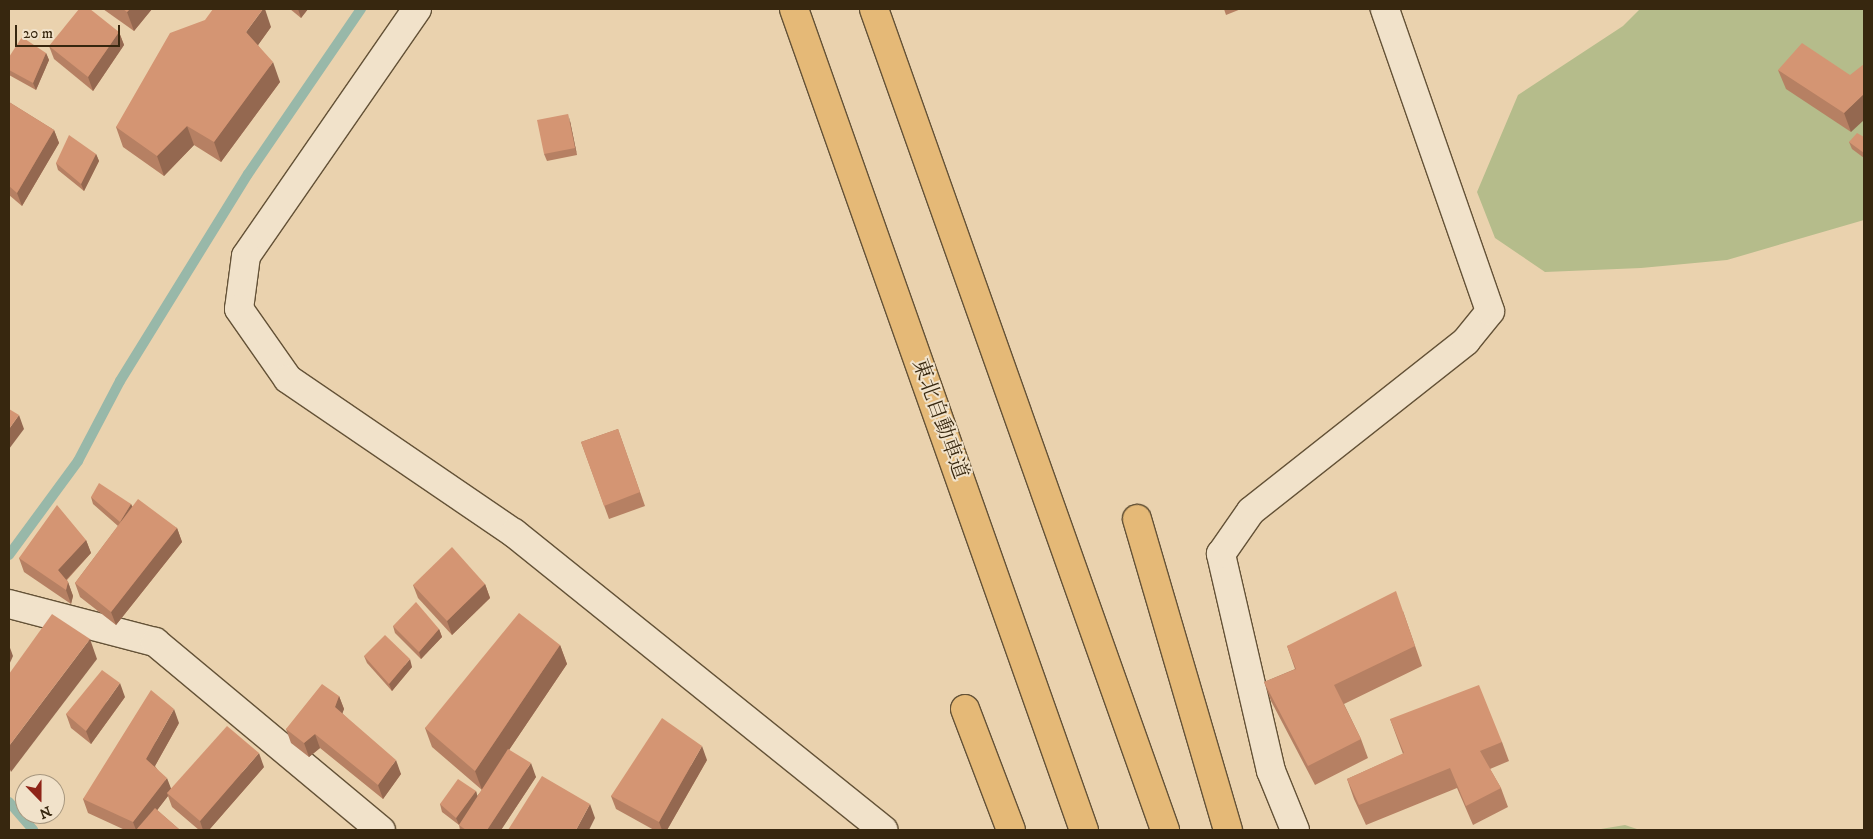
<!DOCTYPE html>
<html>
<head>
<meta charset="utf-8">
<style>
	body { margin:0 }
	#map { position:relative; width:1873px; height:839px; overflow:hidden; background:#ead2ae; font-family:"IM FELL DW Pica","Noto Serif JP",serif }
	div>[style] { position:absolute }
	.green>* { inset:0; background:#b5bc8b }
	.stream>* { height:10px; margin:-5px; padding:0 5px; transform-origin:5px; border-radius:5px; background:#98b8a9 }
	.roads { filter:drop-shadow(1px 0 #645237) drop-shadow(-1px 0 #645237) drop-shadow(0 1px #645237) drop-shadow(0 -1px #645237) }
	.minor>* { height:28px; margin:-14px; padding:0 14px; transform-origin:14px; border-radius:14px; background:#f1e2ca }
	.motorway>* { height:28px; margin:-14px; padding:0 14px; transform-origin:14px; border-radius:14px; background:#e5b977 }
	.wall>* { inset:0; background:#b68063 }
	.shaded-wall>* { inset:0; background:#946850 }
	.building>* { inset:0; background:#d49573 }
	span { translate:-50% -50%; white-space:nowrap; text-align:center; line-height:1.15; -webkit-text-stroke:4px #f1e2ca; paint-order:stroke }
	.street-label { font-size:21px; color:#37270f }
	.frame { position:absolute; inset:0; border:10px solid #37270f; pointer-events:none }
	.north { position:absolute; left:15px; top:774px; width:50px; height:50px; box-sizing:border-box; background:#f1e2ca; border:1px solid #a7977f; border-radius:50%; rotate:158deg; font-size:14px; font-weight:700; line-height:20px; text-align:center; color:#37270f }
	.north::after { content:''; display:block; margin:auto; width:18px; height:22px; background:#8f2418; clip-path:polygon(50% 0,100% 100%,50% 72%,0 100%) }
	.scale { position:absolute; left:15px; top:25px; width:105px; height:22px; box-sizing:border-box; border:2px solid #37270f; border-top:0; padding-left:6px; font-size:15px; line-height:18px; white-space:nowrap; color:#37270f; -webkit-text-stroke:4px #f1e2ca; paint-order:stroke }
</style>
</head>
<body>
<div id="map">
	<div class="green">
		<div style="clip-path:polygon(1640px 9px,1864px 9px,1864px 220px,1727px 260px,1641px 268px,1545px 272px,1495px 238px,1477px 192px,1518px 95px,1623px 26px)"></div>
		<div style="clip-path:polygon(1625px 825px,1640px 830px,1595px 830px)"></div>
	</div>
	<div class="stream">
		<div style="left:9px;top:555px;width:117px;rotate:-53.7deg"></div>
		<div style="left:78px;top:461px;width:90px;rotate:-62.3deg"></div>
		<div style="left:120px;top:381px;width:243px;rotate:-58.3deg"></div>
		<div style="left:248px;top:174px;width:200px;rotate:-55.6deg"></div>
		<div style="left:9px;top:802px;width:37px;rotate:49deg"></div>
	</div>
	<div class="roads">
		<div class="minor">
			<div style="left:417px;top:9px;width:300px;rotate:124.7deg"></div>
			<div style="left:246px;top:256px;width:53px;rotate:97.5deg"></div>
			<div style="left:239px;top:309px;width:85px;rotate:55deg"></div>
			<div style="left:288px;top:379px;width:273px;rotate:34.3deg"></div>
			<div style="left:514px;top:533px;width:474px;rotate:38.8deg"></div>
			<div style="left:9px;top:604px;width:151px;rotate:14.6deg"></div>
			<div style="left:155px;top:642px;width:294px;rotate:39.8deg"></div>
			<div style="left:1295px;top:830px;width:64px;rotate:-112.1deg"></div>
			<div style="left:1271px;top:771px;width:223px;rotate:-103deg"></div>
			<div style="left:1221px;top:554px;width:52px;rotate:-55.1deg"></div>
			<div style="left:1251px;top:511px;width:274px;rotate:-38.3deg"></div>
			<div style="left:1466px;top:341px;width:38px;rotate:-51deg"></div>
			<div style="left:1490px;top:311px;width:320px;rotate:-109.2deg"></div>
		</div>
		<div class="motorway">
			<div style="left:794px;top:9px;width:871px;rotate:70.55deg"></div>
			<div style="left:874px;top:9px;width:871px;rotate:70.48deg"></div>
			<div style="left:1137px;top:519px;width:324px;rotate:73.7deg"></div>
			<div style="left:965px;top:709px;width:129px;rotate:69.2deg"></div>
		</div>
	</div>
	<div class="wall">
		<div style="clip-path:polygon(103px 9px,152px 9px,134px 31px)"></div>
		<div style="clip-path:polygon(290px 9px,308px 9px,301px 18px)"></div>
		<div style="clip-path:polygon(1224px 9px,1241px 9px,1226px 15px)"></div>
		<div style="clip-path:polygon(271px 27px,258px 45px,280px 82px,221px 162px,194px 145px,164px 176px,123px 147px,116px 127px)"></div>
		<div style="clip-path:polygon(119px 32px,124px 45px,93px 91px,54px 59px,49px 46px)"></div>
		<div style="clip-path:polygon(46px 53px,49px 60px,36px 90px,9px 75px,9px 57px)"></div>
		<div style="clip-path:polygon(1778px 70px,1850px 75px,1851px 132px,1786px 89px)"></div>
		<div style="clip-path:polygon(9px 102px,54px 130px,59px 143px,22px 206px,9px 195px)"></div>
		<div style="clip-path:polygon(570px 121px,577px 155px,547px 161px,544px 154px)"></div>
		<div style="clip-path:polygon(1864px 137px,1864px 158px,1852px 149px,1849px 142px)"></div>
		<div style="clip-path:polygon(96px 154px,99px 161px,84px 191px,58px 170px,56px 163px)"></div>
		<div style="clip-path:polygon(618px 429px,645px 506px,609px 519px,581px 442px)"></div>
		<div style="clip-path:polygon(91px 497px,131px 504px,132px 506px,177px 528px,182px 542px,116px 625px,80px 597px,75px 583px,118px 526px,93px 504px)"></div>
		<div style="clip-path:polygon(86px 540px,91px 553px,67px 580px,68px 582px,73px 596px,71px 604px,24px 572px,19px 558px)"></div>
		<div style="clip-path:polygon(485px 584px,490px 598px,452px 635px,418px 598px,413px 585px)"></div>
		<div style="clip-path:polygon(1403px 611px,1422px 666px,1344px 704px,1361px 739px,1368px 758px,1315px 785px,1271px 701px,1264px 682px,1295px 669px,1287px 646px)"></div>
		<div style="clip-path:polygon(393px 626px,439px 629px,442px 637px,421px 659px,395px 633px)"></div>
		<div style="clip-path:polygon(560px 645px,567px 664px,509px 750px,536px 777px,501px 830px,460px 830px,459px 825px,442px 812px,440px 804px,476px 791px,477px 796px,482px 790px,432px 747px,425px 728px)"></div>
		<div style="clip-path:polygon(364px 656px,412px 667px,392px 691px,367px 663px)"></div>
		<div style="clip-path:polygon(339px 696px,344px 709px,342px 713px,401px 774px,383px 799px,320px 748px,309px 757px,291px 743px,286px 729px)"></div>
		<div style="clip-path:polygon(125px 697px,91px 744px,71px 728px,66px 714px)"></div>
		<div style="clip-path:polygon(1390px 719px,1502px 742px,1509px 761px,1490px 769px,1501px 788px,1508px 807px,1473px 825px,1457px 788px,1366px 825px,1354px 799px,1347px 779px,1403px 754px)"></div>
		<div style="clip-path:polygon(179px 723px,155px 766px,171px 789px,264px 767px,209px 830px,199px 830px,172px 807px,168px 796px,157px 810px,180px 830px,125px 830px,88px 813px,83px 799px)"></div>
		<div style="clip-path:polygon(707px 760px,667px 830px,654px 830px,616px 809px,611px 796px)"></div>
	</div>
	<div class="shaded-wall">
		<div style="clip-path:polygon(130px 9px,152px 9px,134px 31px,127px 12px)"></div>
		<div style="clip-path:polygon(263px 9px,265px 9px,271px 27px,253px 52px,246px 32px)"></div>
		<div style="clip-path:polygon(298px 9px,308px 9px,301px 18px)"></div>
		<div style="clip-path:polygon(119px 32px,124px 45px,93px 91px,88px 77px)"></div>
		<div style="clip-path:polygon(46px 53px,49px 60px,36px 90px,33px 83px)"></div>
		<div style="clip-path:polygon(273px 62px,280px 82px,221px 162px,214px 142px)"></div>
		<div style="clip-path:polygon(1864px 93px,1864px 120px,1851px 132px,1844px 113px)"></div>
		<div style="clip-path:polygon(568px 114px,570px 121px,577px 155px,575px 148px)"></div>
		<div style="clip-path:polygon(187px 126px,194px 145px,164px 176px,157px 156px)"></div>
		<div style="clip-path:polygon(54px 130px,59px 143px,22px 206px,17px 193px)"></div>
		<div style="clip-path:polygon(96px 154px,99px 161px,84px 191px,81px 184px)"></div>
		<div style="clip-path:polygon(19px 415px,24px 429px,9px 449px,9px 429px)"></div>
		<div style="clip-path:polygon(131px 504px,134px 511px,120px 522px)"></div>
		<div style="clip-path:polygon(177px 528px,182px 542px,116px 625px,111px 612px)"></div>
		<div style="clip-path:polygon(86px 540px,91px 553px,63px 583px,58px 570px)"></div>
		<div style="clip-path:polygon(68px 582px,73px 596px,71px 604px,66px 590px)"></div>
		<div style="clip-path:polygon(485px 584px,490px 598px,452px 635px,447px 621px)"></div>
		<div style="clip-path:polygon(439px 629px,442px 637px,421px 659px,419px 652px)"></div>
		<div style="clip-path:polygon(90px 639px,97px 659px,11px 772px,9px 767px,9px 746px)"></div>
		<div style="clip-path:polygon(9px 645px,13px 656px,9px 665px)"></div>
		<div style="clip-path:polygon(560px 645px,567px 664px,482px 790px,475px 771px)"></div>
		<div style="clip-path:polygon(410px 659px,412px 667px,392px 691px,389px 684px)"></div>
		<div style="clip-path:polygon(120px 683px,125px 697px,91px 744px,86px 731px)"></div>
		<div style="clip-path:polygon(339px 696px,344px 709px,340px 720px,335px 707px)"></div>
		<div style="clip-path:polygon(174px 709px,179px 723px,151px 773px,146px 759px)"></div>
		<div style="clip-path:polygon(315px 734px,320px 748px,309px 757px,304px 743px)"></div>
		<div style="clip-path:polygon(702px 746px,707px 760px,667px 830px,662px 830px,659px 822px)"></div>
		<div style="clip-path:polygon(259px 753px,264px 767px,209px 830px,203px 830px,200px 821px)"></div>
		<div style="clip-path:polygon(396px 760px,401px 774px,383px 799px,378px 785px)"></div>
		<div style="clip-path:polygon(531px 763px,536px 777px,501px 830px,487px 830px)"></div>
		<div style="clip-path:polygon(167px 778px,172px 791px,167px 793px,168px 796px,142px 830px,136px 830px,133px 822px)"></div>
		<div style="clip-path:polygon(476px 791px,478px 798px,459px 825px,456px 818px)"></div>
		<div style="clip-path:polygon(590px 804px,595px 818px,589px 830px,576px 830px)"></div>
	</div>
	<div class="building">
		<div style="clip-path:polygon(79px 9px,90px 9px,119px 32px,88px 77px,49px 46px)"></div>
		<div style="clip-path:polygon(123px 9px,130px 9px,127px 12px)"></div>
		<div style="clip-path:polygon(213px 9px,263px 9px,246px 32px,273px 62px,214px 142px,187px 126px,157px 156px,116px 127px,170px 33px,205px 20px)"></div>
		<div style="clip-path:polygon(22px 37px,46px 53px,33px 83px,9px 70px,9px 57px)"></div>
		<div style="clip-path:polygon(1802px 43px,1850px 75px,1864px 64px,1864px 94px,1844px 113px,1778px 70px)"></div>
		<div style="clip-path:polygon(9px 102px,54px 130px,17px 193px,9px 186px)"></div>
		<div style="clip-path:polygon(568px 114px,575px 148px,544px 154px,537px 120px)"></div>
		<div style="clip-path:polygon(1857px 133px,1864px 137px,1864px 153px,1849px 142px)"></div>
		<div style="clip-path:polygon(69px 135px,96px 154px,81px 184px,56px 163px)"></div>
		<div style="clip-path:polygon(9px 409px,19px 415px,9px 429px)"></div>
		<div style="clip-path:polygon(618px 429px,640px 492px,604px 506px,581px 442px)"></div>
		<div style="clip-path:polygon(99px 483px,131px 504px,120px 522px,91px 497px)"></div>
		<div style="clip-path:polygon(138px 499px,177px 528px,111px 612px,75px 583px)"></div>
		<div style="clip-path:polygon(57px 505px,86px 540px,58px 570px,68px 582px,66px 590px,19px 558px)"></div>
		<div style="clip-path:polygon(452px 547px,485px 584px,447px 621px,413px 585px)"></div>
		<div style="clip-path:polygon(1396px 591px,1415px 646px,1334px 685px,1361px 739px,1308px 766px,1264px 682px,1296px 669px,1287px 646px)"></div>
		<div style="clip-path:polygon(416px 602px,439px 629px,419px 652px,393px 626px)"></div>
		<div style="clip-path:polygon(519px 613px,560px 645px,475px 771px,425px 728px)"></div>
		<div style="clip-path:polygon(52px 614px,90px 639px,9px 746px,9px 674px)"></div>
		<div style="clip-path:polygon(385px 635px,410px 659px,389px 684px,364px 656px)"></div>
		<div style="clip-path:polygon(102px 670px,120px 683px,86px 731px,66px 714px)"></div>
		<div style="clip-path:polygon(322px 684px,339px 696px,335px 707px,396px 760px,378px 785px,315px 734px,304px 743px,286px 729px)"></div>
		<div style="clip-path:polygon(1479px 685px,1502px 742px,1480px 751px,1501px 788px,1466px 806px,1450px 768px,1359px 805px,1347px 779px,1404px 753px,1390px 719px)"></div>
		<div style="clip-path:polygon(151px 690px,174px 709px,146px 759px,167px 778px,133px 822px,83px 799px)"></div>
		<div style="clip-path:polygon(662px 718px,702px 746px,659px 822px,611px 796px)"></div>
		<div style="clip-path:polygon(227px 726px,259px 753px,200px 821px,167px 793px)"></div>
		<div style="clip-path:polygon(508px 749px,531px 763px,487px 830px,466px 830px,459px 825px)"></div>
		<div style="clip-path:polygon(542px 776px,590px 804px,576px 830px,508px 830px)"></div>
		<div style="clip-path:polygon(458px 779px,476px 791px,456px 818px,440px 804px)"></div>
		<div style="clip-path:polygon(155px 808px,180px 830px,136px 830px)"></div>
	</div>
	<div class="street-label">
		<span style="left:940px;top:419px;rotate:70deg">東北自動車道</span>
	</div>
	<div class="frame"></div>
	<div class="north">N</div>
	<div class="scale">20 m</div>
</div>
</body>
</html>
